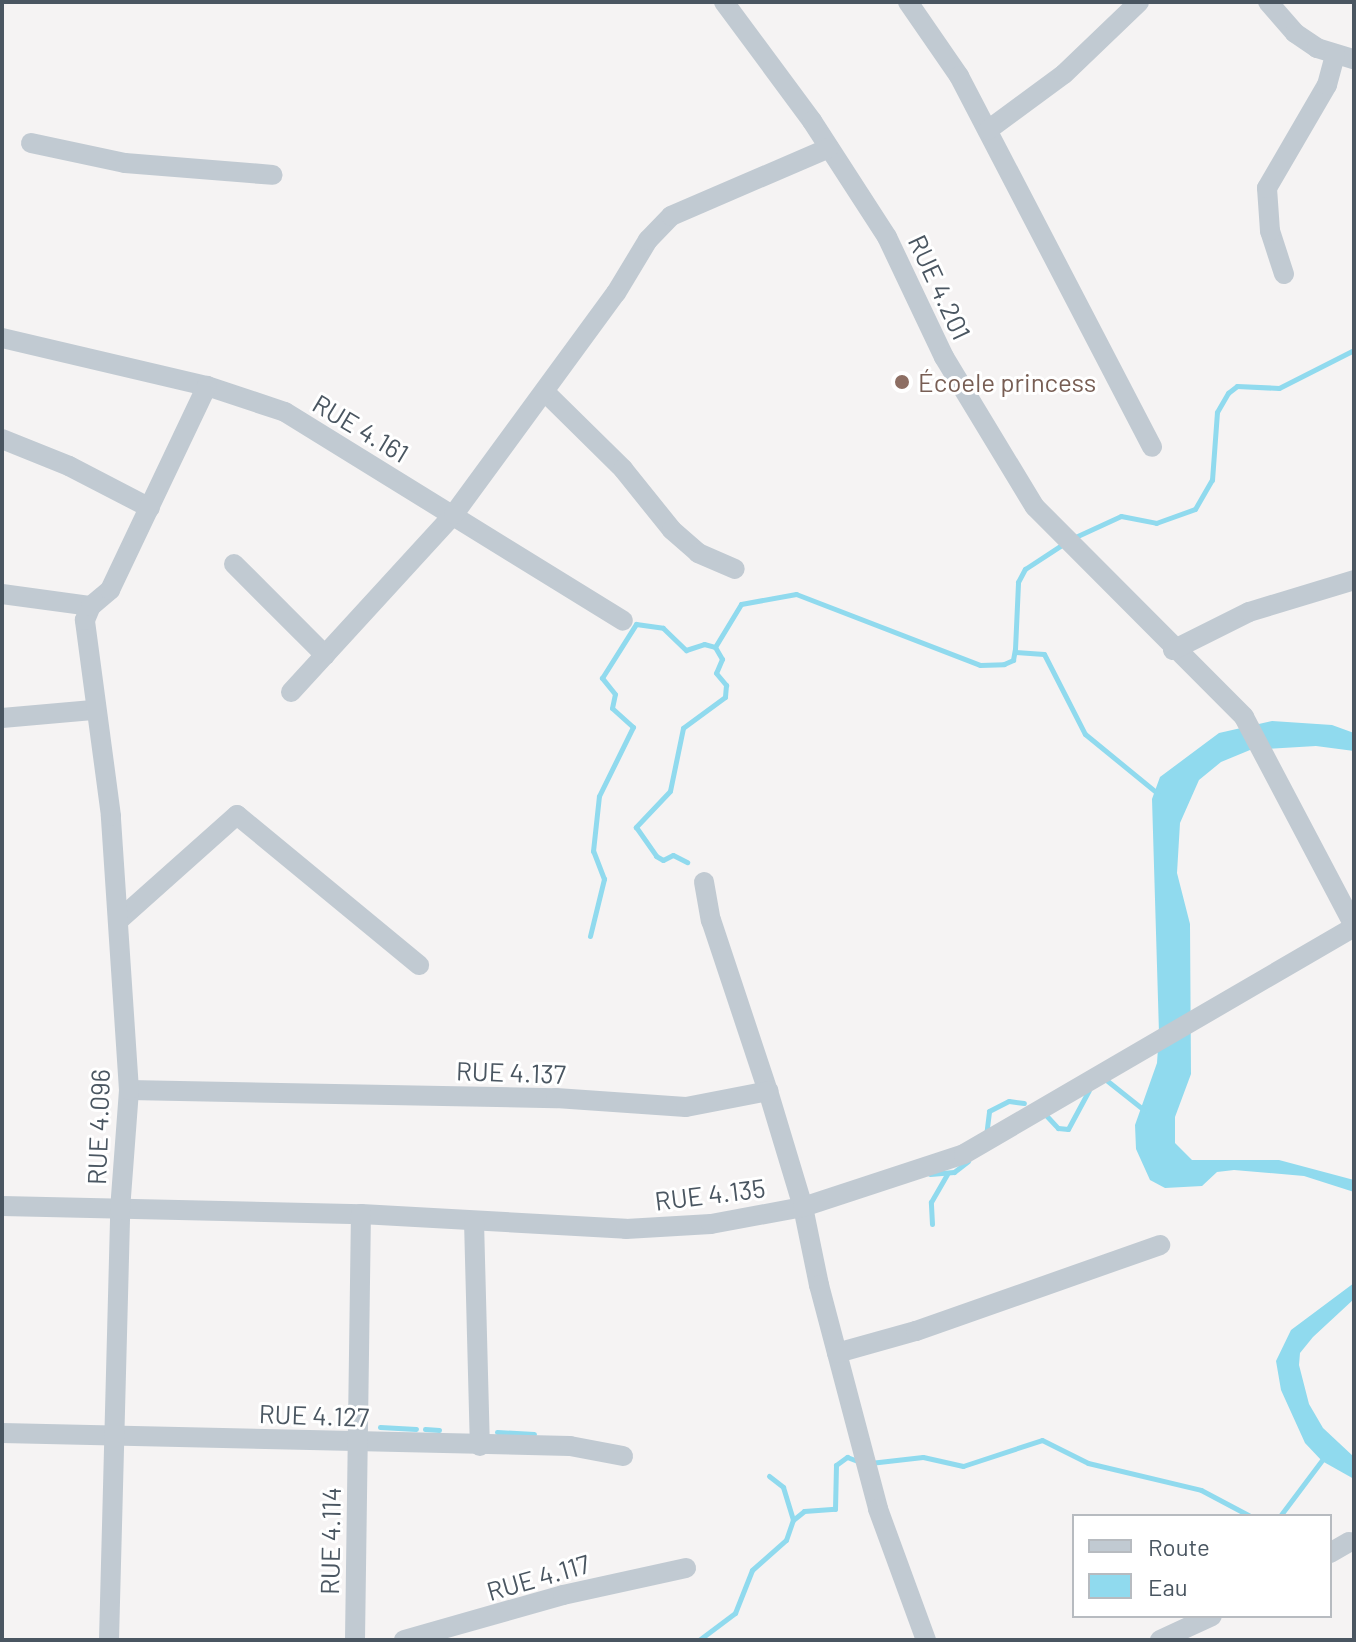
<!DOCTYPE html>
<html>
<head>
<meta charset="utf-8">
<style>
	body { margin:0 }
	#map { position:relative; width:1356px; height:1642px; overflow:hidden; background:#f5f3f3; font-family:Barlow,sans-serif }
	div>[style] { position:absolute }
	.water>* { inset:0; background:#90daee }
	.stream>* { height:5px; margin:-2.5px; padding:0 2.5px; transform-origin:2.5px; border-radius:2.5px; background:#90daee }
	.minor>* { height:20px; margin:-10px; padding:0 10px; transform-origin:10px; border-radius:10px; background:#c1cad2 }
	.dots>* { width:22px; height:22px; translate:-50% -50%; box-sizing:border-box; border:4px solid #fff; border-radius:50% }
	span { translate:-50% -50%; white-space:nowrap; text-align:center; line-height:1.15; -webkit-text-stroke:6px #fff; paint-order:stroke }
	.street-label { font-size:26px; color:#4a5661 }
	.education-label { font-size:26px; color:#785e54 }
	.left { translate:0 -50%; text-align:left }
	.frame { position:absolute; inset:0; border:4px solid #4a5661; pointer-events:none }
	.legend { position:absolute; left:1072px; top:1514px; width:260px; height:104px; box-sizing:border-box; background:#fff; border:2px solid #b7bbc0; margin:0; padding:10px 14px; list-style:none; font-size:24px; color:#4a5661 }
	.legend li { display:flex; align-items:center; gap:16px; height:40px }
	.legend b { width:40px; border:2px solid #b7bbc0 }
</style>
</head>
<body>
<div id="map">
	<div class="water">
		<div style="clip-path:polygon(1272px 721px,1332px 725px,1354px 733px,1354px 751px,1316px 746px,1250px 750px,1221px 762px,1199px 780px,1180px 823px,1177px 873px,1190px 924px,1191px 1074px,1175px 1117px,1175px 1143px,1192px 1160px,1279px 1160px,1354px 1180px,1354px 1192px,1304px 1176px,1234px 1170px,1217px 1172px,1202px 1186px,1165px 1188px,1150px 1180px,1136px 1149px,1135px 1125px,1157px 1063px,1159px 1033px,1152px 799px,1160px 777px,1219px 733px)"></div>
		<div style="clip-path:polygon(1354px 1283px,1354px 1299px,1313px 1337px,1300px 1353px,1299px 1365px,1309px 1404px,1323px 1428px,1354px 1457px,1354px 1479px,1322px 1461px,1305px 1443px,1281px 1390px,1276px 1361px,1291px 1330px)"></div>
	</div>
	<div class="stream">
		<div style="left:1071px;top:539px;width:55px;rotate:-24.7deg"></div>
		<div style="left:1121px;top:516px;width:36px;rotate:11deg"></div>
		<div style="left:1156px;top:523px;width:41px;rotate:-19.7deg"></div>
		<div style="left:1195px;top:509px;width:34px;rotate:-60deg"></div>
		<div style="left:1212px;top:480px;width:68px;rotate:-85.8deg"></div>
		<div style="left:1217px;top:412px;width:22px;rotate:-60deg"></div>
		<div style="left:1228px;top:393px;width:11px;rotate:-38deg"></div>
		<div style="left:1237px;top:386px;width:42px;rotate:2.7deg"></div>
		<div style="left:1279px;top:388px;width:84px;rotate:-26.9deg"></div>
		<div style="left:715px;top:647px;width:50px;rotate:-58.8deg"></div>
		<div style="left:741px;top:604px;width:56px;rotate:-10.3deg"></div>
		<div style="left:796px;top:594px;width:197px;rotate:21.1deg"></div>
		<div style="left:980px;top:665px;width:24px;rotate:-2deg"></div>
		<div style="left:1004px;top:664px;width:10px;rotate:-24deg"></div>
		<div style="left:1013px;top:660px;width:11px;rotate:-80deg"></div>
		<div style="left:1015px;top:649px;width:67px;rotate:-87.4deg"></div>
		<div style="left:1018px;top:582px;width:15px;rotate:-62deg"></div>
		<div style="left:1025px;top:569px;width:45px;rotate:-33.3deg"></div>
		<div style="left:1015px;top:652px;width:29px;rotate:4deg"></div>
		<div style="left:1044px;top:654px;width:90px;rotate:62.9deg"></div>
		<div style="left:1085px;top:734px;width:93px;rotate:39.3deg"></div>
		<div style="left:590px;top:936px;width:59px;rotate:-76.2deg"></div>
		<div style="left:604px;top:879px;width:30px;rotate:-111deg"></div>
		<div style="left:593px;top:851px;width:55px;rotate:-83.8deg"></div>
		<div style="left:599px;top:796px;width:77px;rotate:-63.8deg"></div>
		<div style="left:633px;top:727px;width:28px;rotate:-138deg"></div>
		<div style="left:612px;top:708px;width:14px;rotate:-78deg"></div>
		<div style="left:615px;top:694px;width:21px;rotate:-129deg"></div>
		<div style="left:602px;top:678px;width:64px;rotate:-57.8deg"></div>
		<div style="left:636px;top:624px;width:27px;rotate:8deg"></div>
		<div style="left:663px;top:628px;width:32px;rotate:44deg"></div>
		<div style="left:686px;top:650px;width:19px;rotate:-18deg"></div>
		<div style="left:704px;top:644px;width:11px;rotate:15deg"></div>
		<div style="left:715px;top:647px;width:14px;rotate:60deg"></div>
		<div style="left:722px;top:659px;width:15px;rotate:113deg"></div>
		<div style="left:716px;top:673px;width:16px;rotate:50deg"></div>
		<div style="left:726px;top:685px;width:12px;rotate:95deg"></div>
		<div style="left:725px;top:697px;width:52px;rotate:143.6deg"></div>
		<div style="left:683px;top:728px;width:64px;rotate:101.7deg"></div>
		<div style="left:670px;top:791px;width:50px;rotate:133.4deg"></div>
		<div style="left:636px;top:827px;width:35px;rotate:55deg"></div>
		<div style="left:656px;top:856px;width:8px;rotate:30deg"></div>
		<div style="left:663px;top:860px;width:11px;rotate:-27deg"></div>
		<div style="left:673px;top:855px;width:16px;rotate:27deg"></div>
		<div style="left:1105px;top:1079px;width:50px;rotate:38.5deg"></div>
		<div style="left:1043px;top:1112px;width:22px;rotate:47deg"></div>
		<div style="left:1058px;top:1128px;width:10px;rotate:6deg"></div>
		<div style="left:1068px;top:1129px;width:44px;rotate:-61.7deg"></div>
		<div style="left:986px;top:1136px;width:25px;rotate:-83deg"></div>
		<div style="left:989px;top:1111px;width:22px;rotate:-27deg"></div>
		<div style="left:1009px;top:1101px;width:15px;rotate:8deg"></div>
		<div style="left:930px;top:1174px;width:24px;rotate:-5deg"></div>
		<div style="left:954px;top:1172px;width:18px;rotate:-38deg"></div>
		<div style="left:932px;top:1224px;width:22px;rotate:-93deg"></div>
		<div style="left:931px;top:1202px;width:32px;rotate:-60deg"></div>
		<div style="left:380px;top:1427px;width:36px;rotate:3deg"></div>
		<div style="left:425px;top:1429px;width:14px;rotate:4deg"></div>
		<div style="left:497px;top:1432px;width:37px;rotate:3deg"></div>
		<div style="left:870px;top:1463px;width:53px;rotate:-6.5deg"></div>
		<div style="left:923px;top:1457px;width:41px;rotate:12.7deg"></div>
		<div style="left:963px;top:1466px;width:83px;rotate:-18.2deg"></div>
		<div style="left:1042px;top:1440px;width:51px;rotate:26.6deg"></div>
		<div style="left:1088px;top:1463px;width:116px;rotate:13.4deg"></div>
		<div style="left:1201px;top:1490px;width:55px;rotate:28deg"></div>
		<div style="left:769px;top:1476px;width:18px;rotate:38deg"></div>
		<div style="left:783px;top:1487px;width:34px;rotate:73deg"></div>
		<div style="left:1280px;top:1516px;width:75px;rotate:-53.1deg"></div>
		<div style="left:699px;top:1640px;width:45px;rotate:-36.9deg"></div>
		<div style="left:735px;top:1613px;width:46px;rotate:-68.4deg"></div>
		<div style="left:752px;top:1570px;width:45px;rotate:-41.4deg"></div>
		<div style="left:786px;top:1540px;width:21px;rotate:-71deg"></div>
		<div style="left:793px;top:1520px;width:14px;rotate:-39deg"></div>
		<div style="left:804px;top:1511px;width:31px;rotate:-4deg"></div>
		<div style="left:835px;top:1509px;width:44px;rotate:-88.7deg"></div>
		<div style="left:836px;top:1465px;width:14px;rotate:-36deg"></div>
		<div style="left:847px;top:1457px;width:14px;rotate:21deg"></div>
	</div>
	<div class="minor">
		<div style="left:724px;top:2px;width:148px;rotate:53.5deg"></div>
		<div style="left:812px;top:121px;width:138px;rotate:57.1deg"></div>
		<div style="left:887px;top:237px;width:133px;rotate:64.6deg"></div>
		<div style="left:944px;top:357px;width:175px;rotate:58.8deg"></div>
		<div style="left:1035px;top:507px;width:296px;rotate:45.1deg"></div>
		<div style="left:1244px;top:717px;width:236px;rotate:62.2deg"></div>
		<div style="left:908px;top:2px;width:90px;rotate:55.4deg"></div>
		<div style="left:959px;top:76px;width:418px;rotate:62.5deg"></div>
		<div style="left:1268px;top:2px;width:41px;rotate:48.9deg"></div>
		<div style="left:1295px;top:33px;width:27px;rotate:34deg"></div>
		<div style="left:1317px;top:48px;width:39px;rotate:17deg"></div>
		<div style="left:988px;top:130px;width:94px;rotate:-36.4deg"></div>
		<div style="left:1064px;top:74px;width:104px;rotate:-43.8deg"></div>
		<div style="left:31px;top:143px;width:96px;rotate:12deg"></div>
		<div style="left:125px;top:163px;width:148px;rotate:4.6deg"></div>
		<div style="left:1284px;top:274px;width:45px;rotate:-108deg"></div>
		<div style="left:1270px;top:231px;width:43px;rotate:-94deg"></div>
		<div style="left:1267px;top:188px;width:119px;rotate:-59.8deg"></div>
		<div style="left:1327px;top:85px;width:31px;rotate:-75deg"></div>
		<div style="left:2px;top:338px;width:211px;rotate:13.2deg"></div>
		<div style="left:207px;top:386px;width:82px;rotate:18.4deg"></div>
		<div style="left:285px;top:412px;width:397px;rotate:31.7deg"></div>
		<div style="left:545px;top:392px;width:110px;rotate:44.6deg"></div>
		<div style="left:623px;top:469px;width:78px;rotate:51.2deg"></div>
		<div style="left:672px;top:530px;width:35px;rotate:41deg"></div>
		<div style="left:698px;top:553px;width:40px;rotate:23.4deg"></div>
		<div style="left:2px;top:439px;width:72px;rotate:21.9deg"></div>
		<div style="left:69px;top:466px;width:91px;rotate:27.4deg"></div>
		<div style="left:234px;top:564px;width:129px;rotate:45deg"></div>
		<div style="left:2px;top:594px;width:90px;rotate:7.7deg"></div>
		<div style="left:1173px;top:650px;width:85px;rotate:-26.6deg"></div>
		<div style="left:1249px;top:612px;width:110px;rotate:-16.9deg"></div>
		<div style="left:291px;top:692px;width:241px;rotate:-47.5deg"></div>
		<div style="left:454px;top:514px;width:274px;rotate:-53.8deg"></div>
		<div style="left:616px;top:293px;width:62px;rotate:-58.9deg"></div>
		<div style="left:648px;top:240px;width:33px;rotate:-46deg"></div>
		<div style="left:671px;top:216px;width:172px;rotate:-23.3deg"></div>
		<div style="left:2px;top:718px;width:91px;rotate:-5deg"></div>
		<div style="left:704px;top:882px;width:39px;rotate:80deg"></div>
		<div style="left:711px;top:920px;width:180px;rotate:71.6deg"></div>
		<div style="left:119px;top:920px;width:158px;rotate:-41.7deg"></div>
		<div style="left:237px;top:815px;width:236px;rotate:39.5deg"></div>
		<div style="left:129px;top:1090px;width:427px;rotate:1.1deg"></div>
		<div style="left:556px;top:1098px;width:130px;rotate:4deg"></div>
		<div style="left:686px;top:1107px;width:84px;rotate:-11deg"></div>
		<div style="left:768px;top:1091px;width:121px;rotate:73.2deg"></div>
		<div style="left:803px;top:1207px;width:80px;rotate:78.4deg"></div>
		<div style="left:819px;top:1285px;width:232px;rotate:75.2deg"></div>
		<div style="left:878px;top:1509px;width:140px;rotate:69.9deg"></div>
		<div style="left:2px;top:1206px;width:359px;rotate:1.3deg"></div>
		<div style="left:361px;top:1214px;width:265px;rotate:3.2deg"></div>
		<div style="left:626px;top:1229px;width:85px;rotate:-3.4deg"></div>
		<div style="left:711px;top:1224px;width:94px;rotate:-10.5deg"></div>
		<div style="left:803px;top:1207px;width:169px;rotate:-18.2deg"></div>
		<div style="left:964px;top:1154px;width:451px;rotate:-30.2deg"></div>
		<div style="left:474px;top:1221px;width:225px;rotate:88.5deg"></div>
		<div style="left:837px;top:1353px;width:82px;rotate:-15.6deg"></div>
		<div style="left:916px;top:1331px;width:259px;rotate:-19.4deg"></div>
		<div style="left:2px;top:1433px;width:568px;rotate:1.31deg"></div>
		<div style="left:570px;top:1446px;width:54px;rotate:10.7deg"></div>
		<div style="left:1330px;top:1553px;width:22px;rotate:-30deg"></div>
		<div style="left:109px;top:1640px;width:430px;rotate:-88.5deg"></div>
		<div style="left:120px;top:1210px;width:120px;rotate:-85.7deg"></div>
		<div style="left:129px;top:1090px;width:275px;rotate:-93.8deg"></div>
		<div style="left:111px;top:816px;width:198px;rotate:-97.6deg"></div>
		<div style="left:85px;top:620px;width:15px;rotate:-67deg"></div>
		<div style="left:91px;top:606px;width:25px;rotate:-40deg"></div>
		<div style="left:110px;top:590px;width:226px;rotate:-64.6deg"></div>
		<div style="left:355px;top:1640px;width:426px;rotate:-89.2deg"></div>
		<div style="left:404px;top:1640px;width:165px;rotate:-15.8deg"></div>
		<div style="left:563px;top:1595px;width:126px;rotate:-12.4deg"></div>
		<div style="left:1160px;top:1640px;width:57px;rotate:-24.8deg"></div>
	</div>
	<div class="dots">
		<div style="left:902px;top:382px;background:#8d6e63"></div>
	</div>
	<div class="street-label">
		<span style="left:940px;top:287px;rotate:65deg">RUE 4.201</span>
		<span style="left:361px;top:428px;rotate:31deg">RUE 4.161</span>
		<span style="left:511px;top:1072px;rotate:2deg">RUE 4.137</span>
		<span style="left:98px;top:1127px;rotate:-88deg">RUE 4.096</span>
		<span style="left:710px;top:1194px;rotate:-7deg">RUE 4.135</span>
		<span style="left:314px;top:1415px;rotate:2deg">RUE 4.127</span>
		<span style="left:330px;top:1541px;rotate:-89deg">RUE 4.114</span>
		<span style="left:538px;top:1577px;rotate:-16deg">RUE 4.117</span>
	</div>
	<div class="education-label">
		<span class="left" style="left:918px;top:382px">Écoele princess</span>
	</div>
	<div class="frame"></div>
	<ul class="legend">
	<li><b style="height:10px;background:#c1cad2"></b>Route</li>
	<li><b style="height:22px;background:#90daee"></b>Eau</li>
	</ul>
</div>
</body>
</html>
